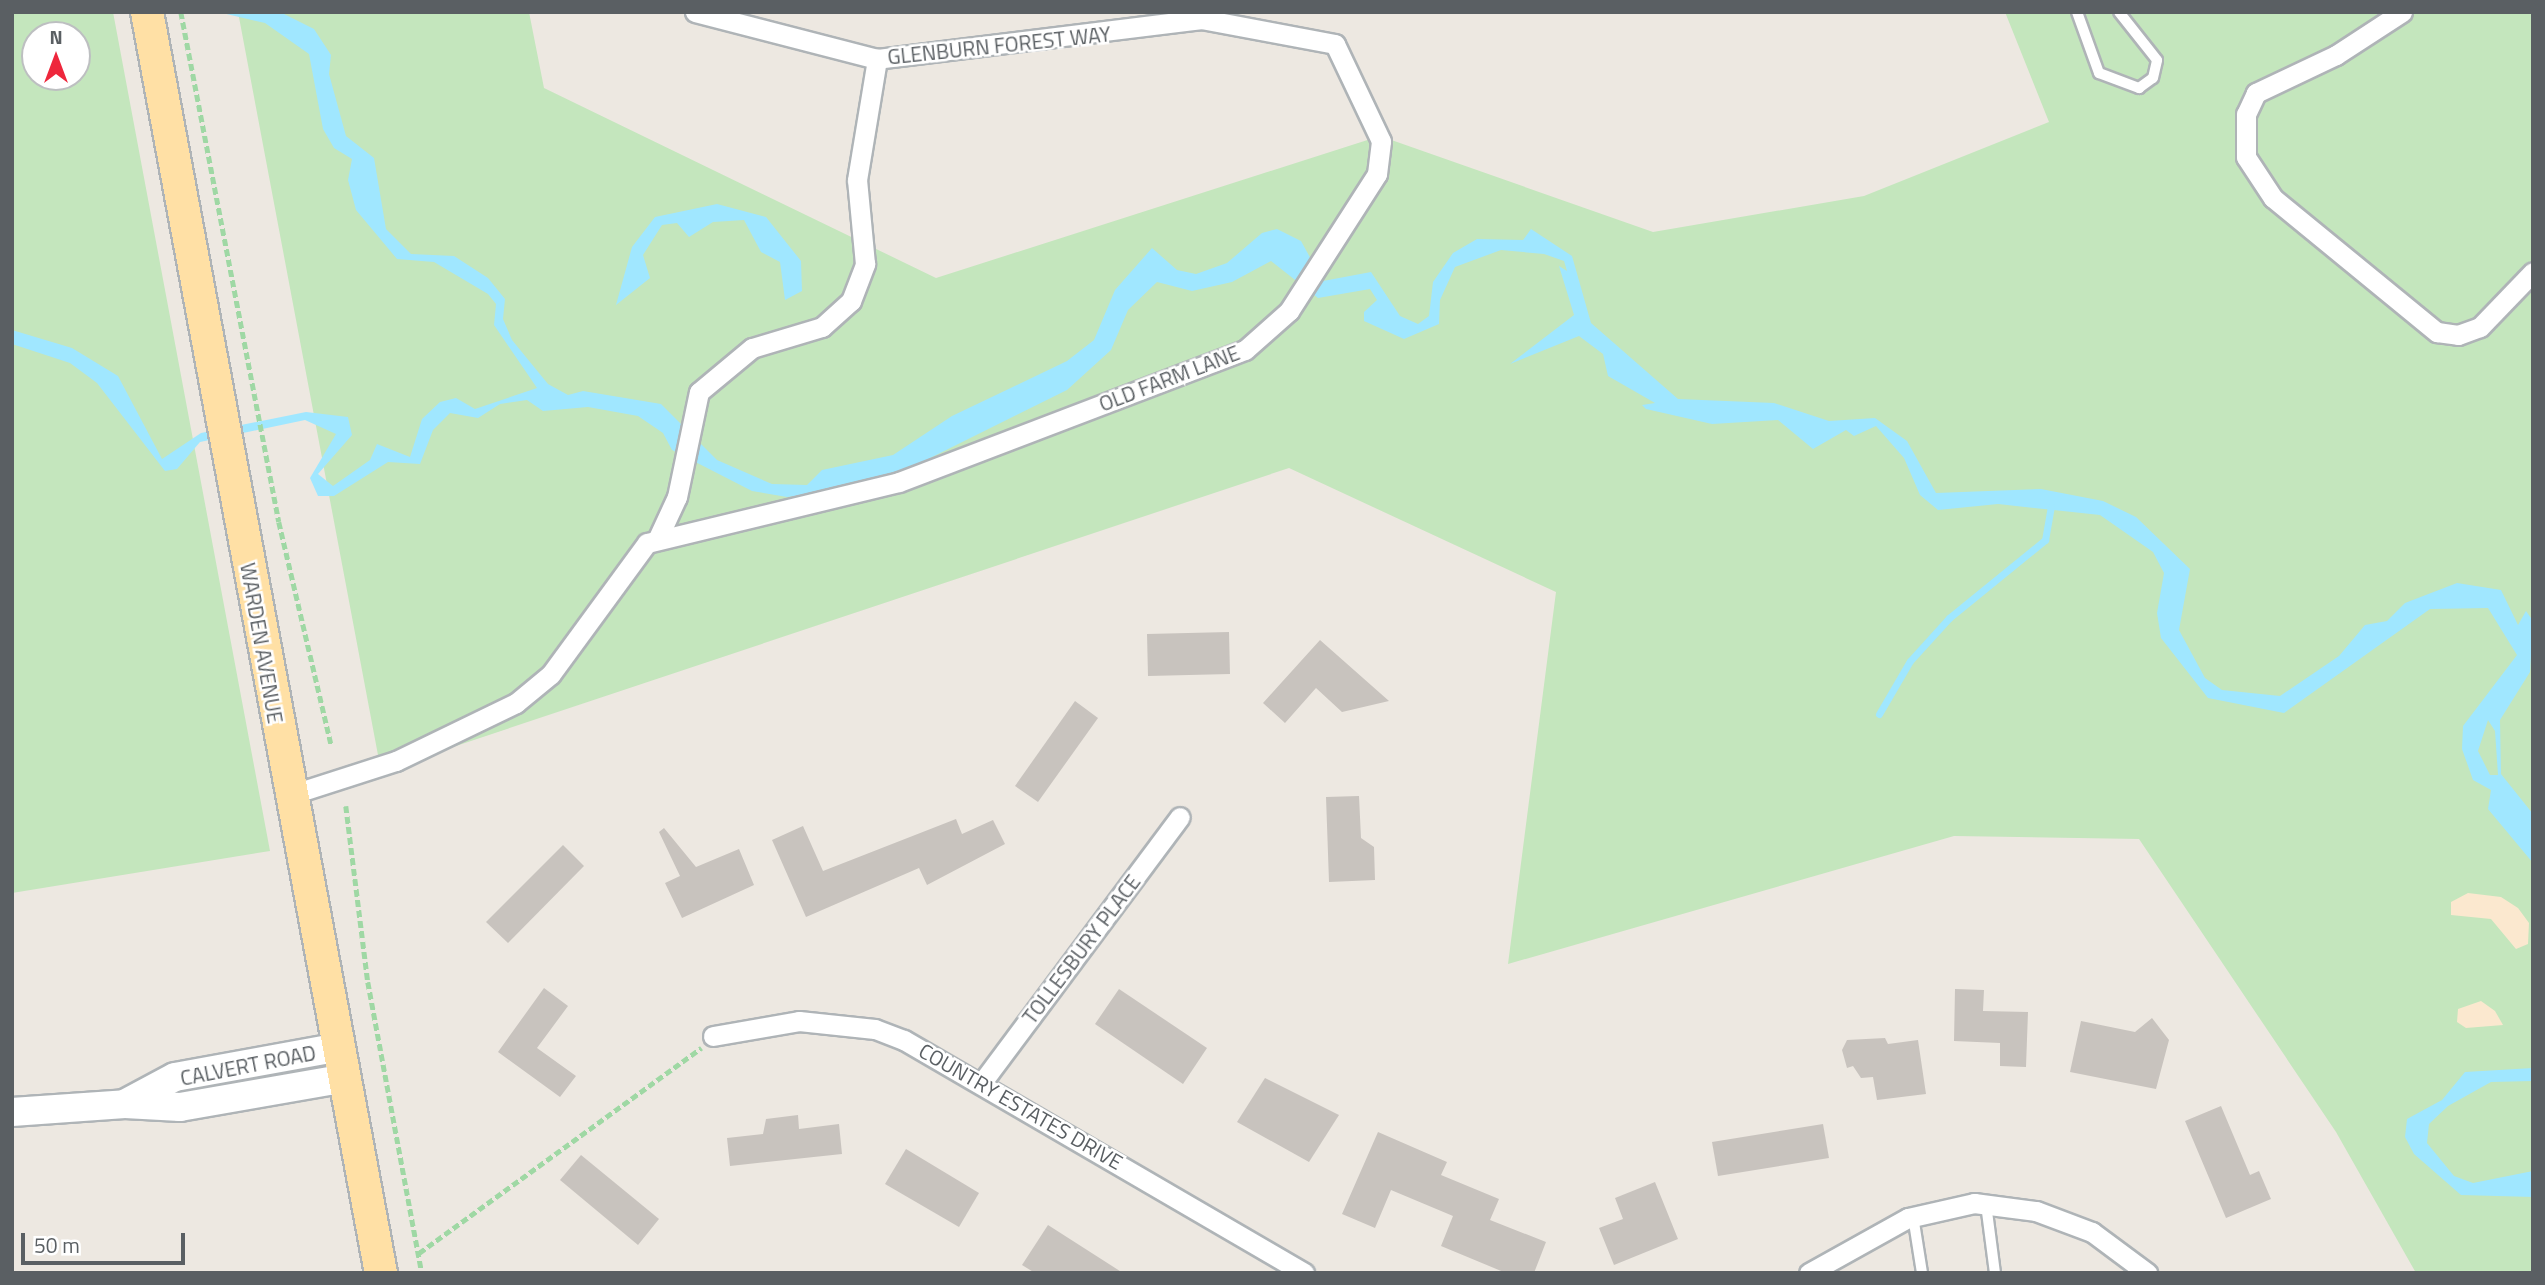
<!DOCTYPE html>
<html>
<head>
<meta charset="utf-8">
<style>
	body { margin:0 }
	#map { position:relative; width:2545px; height:1285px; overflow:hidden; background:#ede8e1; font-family:"Titillium Web",sans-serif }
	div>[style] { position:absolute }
	.green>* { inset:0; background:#c4e6bd }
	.sand>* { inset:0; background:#fbe8cf }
	.water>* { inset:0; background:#a0e7ff }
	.stream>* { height:7px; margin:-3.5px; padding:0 3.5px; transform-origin:3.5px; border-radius:3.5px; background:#a0e7ff }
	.building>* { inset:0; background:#c8c3be }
	.path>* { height:4.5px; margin-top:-2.25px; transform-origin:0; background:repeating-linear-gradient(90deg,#9fd8a4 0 7px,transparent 0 10.5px) }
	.roads { filter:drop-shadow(2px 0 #afb4b7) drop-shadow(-2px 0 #afb4b7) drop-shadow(0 2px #afb4b7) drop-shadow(0 -2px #afb4b7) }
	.lane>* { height:10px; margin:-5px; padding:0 5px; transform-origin:5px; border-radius:5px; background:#fff }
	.street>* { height:19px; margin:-9.5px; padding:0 9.5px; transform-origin:9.5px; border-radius:9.5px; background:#fff }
	.secondary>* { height:28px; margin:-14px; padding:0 14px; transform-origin:14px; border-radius:14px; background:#fff }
	.primary>* { height:32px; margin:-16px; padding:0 16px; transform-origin:16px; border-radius:16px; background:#ffe0a5 }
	span { translate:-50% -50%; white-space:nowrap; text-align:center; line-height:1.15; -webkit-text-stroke:5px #fff; paint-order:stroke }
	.street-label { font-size:21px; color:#5a5f63 }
	.frame { position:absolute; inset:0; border:14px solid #5a5f63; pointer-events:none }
	.north { position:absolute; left:21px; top:21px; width:70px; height:70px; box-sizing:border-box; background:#fff; border:2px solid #bdbfc1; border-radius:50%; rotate:0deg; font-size:19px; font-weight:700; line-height:28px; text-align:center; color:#5a5f63 }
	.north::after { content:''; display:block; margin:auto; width:24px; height:32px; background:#ee273c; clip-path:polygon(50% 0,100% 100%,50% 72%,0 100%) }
	.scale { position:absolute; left:21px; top:1233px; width:164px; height:32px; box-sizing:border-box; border:4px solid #5a5f63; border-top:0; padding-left:9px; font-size:21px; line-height:24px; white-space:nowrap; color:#5a5f63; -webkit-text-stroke:5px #fff; paint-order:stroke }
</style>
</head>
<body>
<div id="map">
	<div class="green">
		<div style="clip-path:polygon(evenodd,12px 12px,113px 12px,270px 851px,12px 893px,12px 12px,35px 35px,77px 35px,77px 77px,35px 77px,35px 35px)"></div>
		<div style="clip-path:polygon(238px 12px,529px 12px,544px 88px,936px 278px,1380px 136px,1653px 232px,1864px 196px,2049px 122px,2005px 12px,2533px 12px,2533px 1273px,2416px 1273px,2336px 1132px,2139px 839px,1954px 836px,1508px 964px,1556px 592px,1289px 468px,381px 771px)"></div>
	</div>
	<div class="sand">
		<div style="clip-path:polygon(2468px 893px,2501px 897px,2518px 908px,2529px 923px,2528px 944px,2516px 949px,2491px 919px,2451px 915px,2451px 902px)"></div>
		<div style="clip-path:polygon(2481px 1001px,2495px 1011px,2503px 1025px,2466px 1028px,2457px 1022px,2458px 1009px)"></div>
	</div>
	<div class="water">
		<div style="clip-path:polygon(evenodd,218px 12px,280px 12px,314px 29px,331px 55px,329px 74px,346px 136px,374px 158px,386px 229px,411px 254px,454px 256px,488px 278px,505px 299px,503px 319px,512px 340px,548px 384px,568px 395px,583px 391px,661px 404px,717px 460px,772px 484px,807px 485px,822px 470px,893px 455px,952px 416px,1067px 361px,1094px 340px,1115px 290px,1152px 248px,1177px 270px,1196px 274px,1227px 263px,1262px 233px,1277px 229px,1301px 241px,1323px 281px,1371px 272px,1400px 316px,1418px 324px,1429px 316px,1433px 282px,1453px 253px,1477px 239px,1523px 240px,1531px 229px,1572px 256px,1591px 323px,1678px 399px,1774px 403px,1829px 421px,1875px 418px,1907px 441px,1936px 493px,2041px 489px,2103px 501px,2136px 517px,2190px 569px,2179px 630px,2205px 678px,2222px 690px,2280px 696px,2339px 656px,2365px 625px,2387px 621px,2405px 603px,2457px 583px,2501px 590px,2518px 625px,2526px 611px,2533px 621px,2530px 672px,2500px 720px,2501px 774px,2533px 814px,2533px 863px,2488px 809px,2491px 790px,2473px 780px,2462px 749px,2463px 726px,2517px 655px,2488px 608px,2430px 609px,2284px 713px,2208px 698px,2161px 638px,2157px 613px,2164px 573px,2153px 552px,2100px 515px,1998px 504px,1938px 510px,1920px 495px,1904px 458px,1876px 426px,1854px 436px,1846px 430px,1813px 449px,1778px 420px,1712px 424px,1646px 409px,1642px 405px,1655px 403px,1608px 376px,1603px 354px,1579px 336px,1510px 364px,1574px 315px,1559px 266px,1567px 271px,1564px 261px,1544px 254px,1501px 250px,1455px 267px,1440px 300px,1439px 324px,1404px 339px,1364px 321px,1364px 312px,1377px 300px,1370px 289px,1318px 298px,1271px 261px,1232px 282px,1192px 291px,1157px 282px,1128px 310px,1111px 350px,1067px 390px,912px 467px,827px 492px,787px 497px,752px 491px,672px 450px,663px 433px,638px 416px,588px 407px,543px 411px,527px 400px,500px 404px,478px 418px,450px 413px,433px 430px,420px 464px,388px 462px,334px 496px,318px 496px,310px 478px,336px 434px,305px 420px,200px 442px,177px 469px,165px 471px,97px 383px,70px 363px,12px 344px,12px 330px,72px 348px,118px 376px,162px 459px,201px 433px,306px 412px,348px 417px,352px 435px,318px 474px,333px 486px,370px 460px,377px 444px,410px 457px,422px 419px,440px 402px,456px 398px,475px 409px,537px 388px,494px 325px,496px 304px,488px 294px,434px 262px,397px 259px,356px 210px,348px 180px,352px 159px,334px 148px,323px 129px,309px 54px,265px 23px,218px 12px,2488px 720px,2495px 731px,2498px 775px,2490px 775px,2478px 751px,2488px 720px)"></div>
		<div style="clip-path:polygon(717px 204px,766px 217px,801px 261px,802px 291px,785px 300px,780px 262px,761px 252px,744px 220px,713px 222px,689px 237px,677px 223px,662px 225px,643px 255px,650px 278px,616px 305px,632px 247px,655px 217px)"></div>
		<div style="clip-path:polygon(2533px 1068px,2533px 1081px,2491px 1082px,2448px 1106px,2429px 1124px,2427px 1143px,2454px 1176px,2473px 1183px,2533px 1171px,2533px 1197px,2461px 1195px,2414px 1154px,2405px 1137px,2407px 1119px,2442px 1100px,2465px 1072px)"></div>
	</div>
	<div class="stream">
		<div style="left:1879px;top:714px;width:61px;rotate:-59.7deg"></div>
		<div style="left:1910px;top:661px;width:58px;rotate:-47.8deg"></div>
		<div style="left:1949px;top:618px;width:124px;rotate:-39.1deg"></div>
		<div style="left:2045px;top:540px;width:34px;rotate:-80deg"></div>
	</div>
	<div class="building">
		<div style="clip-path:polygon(1229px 632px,1230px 674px,1148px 676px,1147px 634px)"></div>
		<div style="clip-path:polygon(1320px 640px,1389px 701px,1342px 712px,1316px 688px,1285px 723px,1263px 703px)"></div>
		<div style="clip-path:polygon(1075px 701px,1098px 718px,1038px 802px,1015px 786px)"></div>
		<div style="clip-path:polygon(1359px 796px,1361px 838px,1374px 847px,1375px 880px,1329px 882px,1326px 797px)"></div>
		<div style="clip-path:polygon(956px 819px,962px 834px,993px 820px,1005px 844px,927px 885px,919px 868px,806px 917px,772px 840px,803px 826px,823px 871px)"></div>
		<div style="clip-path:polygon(664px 828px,696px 867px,739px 849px,754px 885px,682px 918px,665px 883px,680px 876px,659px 832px)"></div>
		<div style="clip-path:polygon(563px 845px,584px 866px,508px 943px,486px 922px)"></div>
		<div style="clip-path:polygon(544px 988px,568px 1006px,537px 1048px,576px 1076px,560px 1097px,498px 1052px)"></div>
		<div style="clip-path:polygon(1119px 989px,1207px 1048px,1183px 1084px,1095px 1024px)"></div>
		<div style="clip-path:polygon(1955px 989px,1984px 990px,1983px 1011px,2028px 1012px,2026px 1067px,2000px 1066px,2000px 1043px,1954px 1041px)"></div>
		<div style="clip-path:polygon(2152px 1018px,2169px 1040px,2156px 1089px,2070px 1072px,2081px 1021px,2135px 1032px)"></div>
		<div style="clip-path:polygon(1885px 1038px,1888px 1044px,1918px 1040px,1926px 1094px,1877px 1100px,1873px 1077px,1861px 1078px,1853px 1066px,1847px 1068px,1842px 1050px,1847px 1040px)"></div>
		<div style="clip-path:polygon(1265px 1078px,1339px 1115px,1309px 1162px,1237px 1122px)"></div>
		<div style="clip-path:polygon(2221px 1106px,2250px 1175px,2259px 1171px,2271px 1199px,2226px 1218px,2185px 1121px)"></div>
		<div style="clip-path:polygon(798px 1115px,799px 1129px,839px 1124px,842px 1154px,730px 1166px,727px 1138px,763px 1134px,766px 1119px)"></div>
		<div style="clip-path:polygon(1823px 1124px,1829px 1158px,1718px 1176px,1712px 1142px)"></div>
		<div style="clip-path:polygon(1378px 1132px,1447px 1162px,1441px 1175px,1499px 1199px,1490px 1220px,1546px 1242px,1534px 1273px,1506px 1273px,1441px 1246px,1453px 1216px,1391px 1190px,1375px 1228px,1342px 1214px)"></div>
		<div style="clip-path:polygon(906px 1149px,979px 1193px,959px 1227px,885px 1184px)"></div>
		<div style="clip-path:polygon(581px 1155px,659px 1219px,638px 1245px,560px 1180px)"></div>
		<div style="clip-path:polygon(1655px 1182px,1678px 1239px,1614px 1265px,1599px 1228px,1623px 1219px,1615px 1198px)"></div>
		<div style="clip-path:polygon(1048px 1225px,1123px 1273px,1035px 1273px,1022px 1265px)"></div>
	</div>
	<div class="path">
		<div style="left:181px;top:12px;width:519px;rotate:79.12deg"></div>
		<div style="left:279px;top:522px;width:228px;rotate:76.8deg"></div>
		<div style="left:346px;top:806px;width:177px;rotate:82.9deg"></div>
		<div style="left:368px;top:982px;width:296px;rotate:79.5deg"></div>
		<div style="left:419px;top:1253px;width:349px;rotate:-36deg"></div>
	</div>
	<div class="roads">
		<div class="lane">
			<div style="left:2077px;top:12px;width:65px;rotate:70.2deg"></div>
			<div style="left:2099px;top:73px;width:43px;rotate:20.6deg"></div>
			<div style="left:2139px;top:88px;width:17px;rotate:-36deg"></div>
			<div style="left:2153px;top:78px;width:18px;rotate:-77deg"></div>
			<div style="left:2157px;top:60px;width:61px;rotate:-128.4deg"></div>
			<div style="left:1986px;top:1204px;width:70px;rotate:82.6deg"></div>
			<div style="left:1913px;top:1216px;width:58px;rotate:81deg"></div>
		</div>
		<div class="street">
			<div style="left:2402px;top:12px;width:79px;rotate:146.9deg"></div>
			<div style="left:2336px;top:55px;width:89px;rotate:154.6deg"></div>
			<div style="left:2256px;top:93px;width:23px;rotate:115deg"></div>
			<div style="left:2246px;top:114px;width:43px;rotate:90deg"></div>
			<div style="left:2246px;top:157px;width:49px;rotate:56.6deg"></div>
			<div style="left:2273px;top:198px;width:212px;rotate:39.3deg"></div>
			<div style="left:2437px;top:332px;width:21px;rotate:8deg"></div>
			<div style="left:2458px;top:335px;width:23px;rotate:-20deg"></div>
			<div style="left:2480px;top:327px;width:76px;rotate:-46.1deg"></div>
			<div style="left:657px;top:540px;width:47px;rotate:-65.1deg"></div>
			<div style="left:677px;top:497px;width:107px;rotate:-78.2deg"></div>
			<div style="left:699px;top:392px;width:69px;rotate:-39.7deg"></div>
			<div style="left:752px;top:348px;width:73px;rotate:-16.7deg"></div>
			<div style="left:822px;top:327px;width:39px;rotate:-42deg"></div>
			<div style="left:851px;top:301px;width:40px;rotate:-69deg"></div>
			<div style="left:865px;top:264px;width:84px;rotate:-95.4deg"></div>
			<div style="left:857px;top:180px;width:123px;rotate:-80.6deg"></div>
			<div style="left:290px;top:795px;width:111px;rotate:-17.8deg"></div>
			<div style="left:396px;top:761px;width:133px;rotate:-25.8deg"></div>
			<div style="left:516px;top:703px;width:45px;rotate:-39.6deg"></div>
			<div style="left:551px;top:674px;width:162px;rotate:-53.8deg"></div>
			<div style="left:647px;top:543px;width:259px;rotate:-13.6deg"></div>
			<div style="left:899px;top:482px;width:370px;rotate:-20.9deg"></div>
			<div style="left:1245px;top:350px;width:59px;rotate:-41.6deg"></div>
			<div style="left:1289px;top:311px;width:163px;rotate:-57.3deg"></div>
			<div style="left:1377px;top:174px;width:33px;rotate:-83deg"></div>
			<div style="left:1381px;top:141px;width:107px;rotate:-115.4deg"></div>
			<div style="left:1335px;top:44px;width:135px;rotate:-169.4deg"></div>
			<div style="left:1202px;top:19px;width:327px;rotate:173deg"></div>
			<div style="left:877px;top:59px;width:188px;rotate:-165.5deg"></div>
			<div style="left:713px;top:1036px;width:87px;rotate:-9.9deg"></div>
			<div style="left:799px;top:1021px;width:76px;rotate:6deg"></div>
			<div style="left:875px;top:1029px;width:31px;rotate:21deg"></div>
			<div style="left:904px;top:1040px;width:463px;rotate:30.2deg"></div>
			<div style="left:983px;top:1081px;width:329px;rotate:-53.3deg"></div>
			<div style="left:1809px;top:1273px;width:113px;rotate:-29.1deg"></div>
			<div style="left:1908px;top:1218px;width:68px;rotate:-12.8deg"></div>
			<div style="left:1974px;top:1203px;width:63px;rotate:7.4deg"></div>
			<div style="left:2036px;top:1211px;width:60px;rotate:20.6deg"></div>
			<div style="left:2092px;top:1232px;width:69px;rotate:36.7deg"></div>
		</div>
		<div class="secondary">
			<div style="left:126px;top:1103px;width:55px;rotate:-28deg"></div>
			<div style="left:175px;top:1077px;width:163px;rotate:-10.3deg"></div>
			<div style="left:12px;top:1112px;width:113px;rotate:-4deg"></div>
			<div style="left:125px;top:1104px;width:55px;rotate:3.1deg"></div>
			<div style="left:180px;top:1107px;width:163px;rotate:-9.9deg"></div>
		</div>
		<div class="primary">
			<div style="left:147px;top:12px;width:1283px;rotate:79.49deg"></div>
		</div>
	</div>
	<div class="street-label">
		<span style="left:999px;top:45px;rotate:-6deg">GLENBURN FOREST WAY</span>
		<span style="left:1169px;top:378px;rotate:-21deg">OLD FARM LANE</span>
		<span style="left:262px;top:643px;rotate:80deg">WARDEN AVENUE</span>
		<span style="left:1081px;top:949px;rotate:-53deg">TOLLESBURY PLACE</span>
		<span style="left:248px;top:1065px;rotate:-11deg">CALVERT ROAD</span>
		<span style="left:1021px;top:1106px;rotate:30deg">COUNTRY ESTATES DRIVE</span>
	</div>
	<div class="frame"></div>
	<div class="north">N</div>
	<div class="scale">50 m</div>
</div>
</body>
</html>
